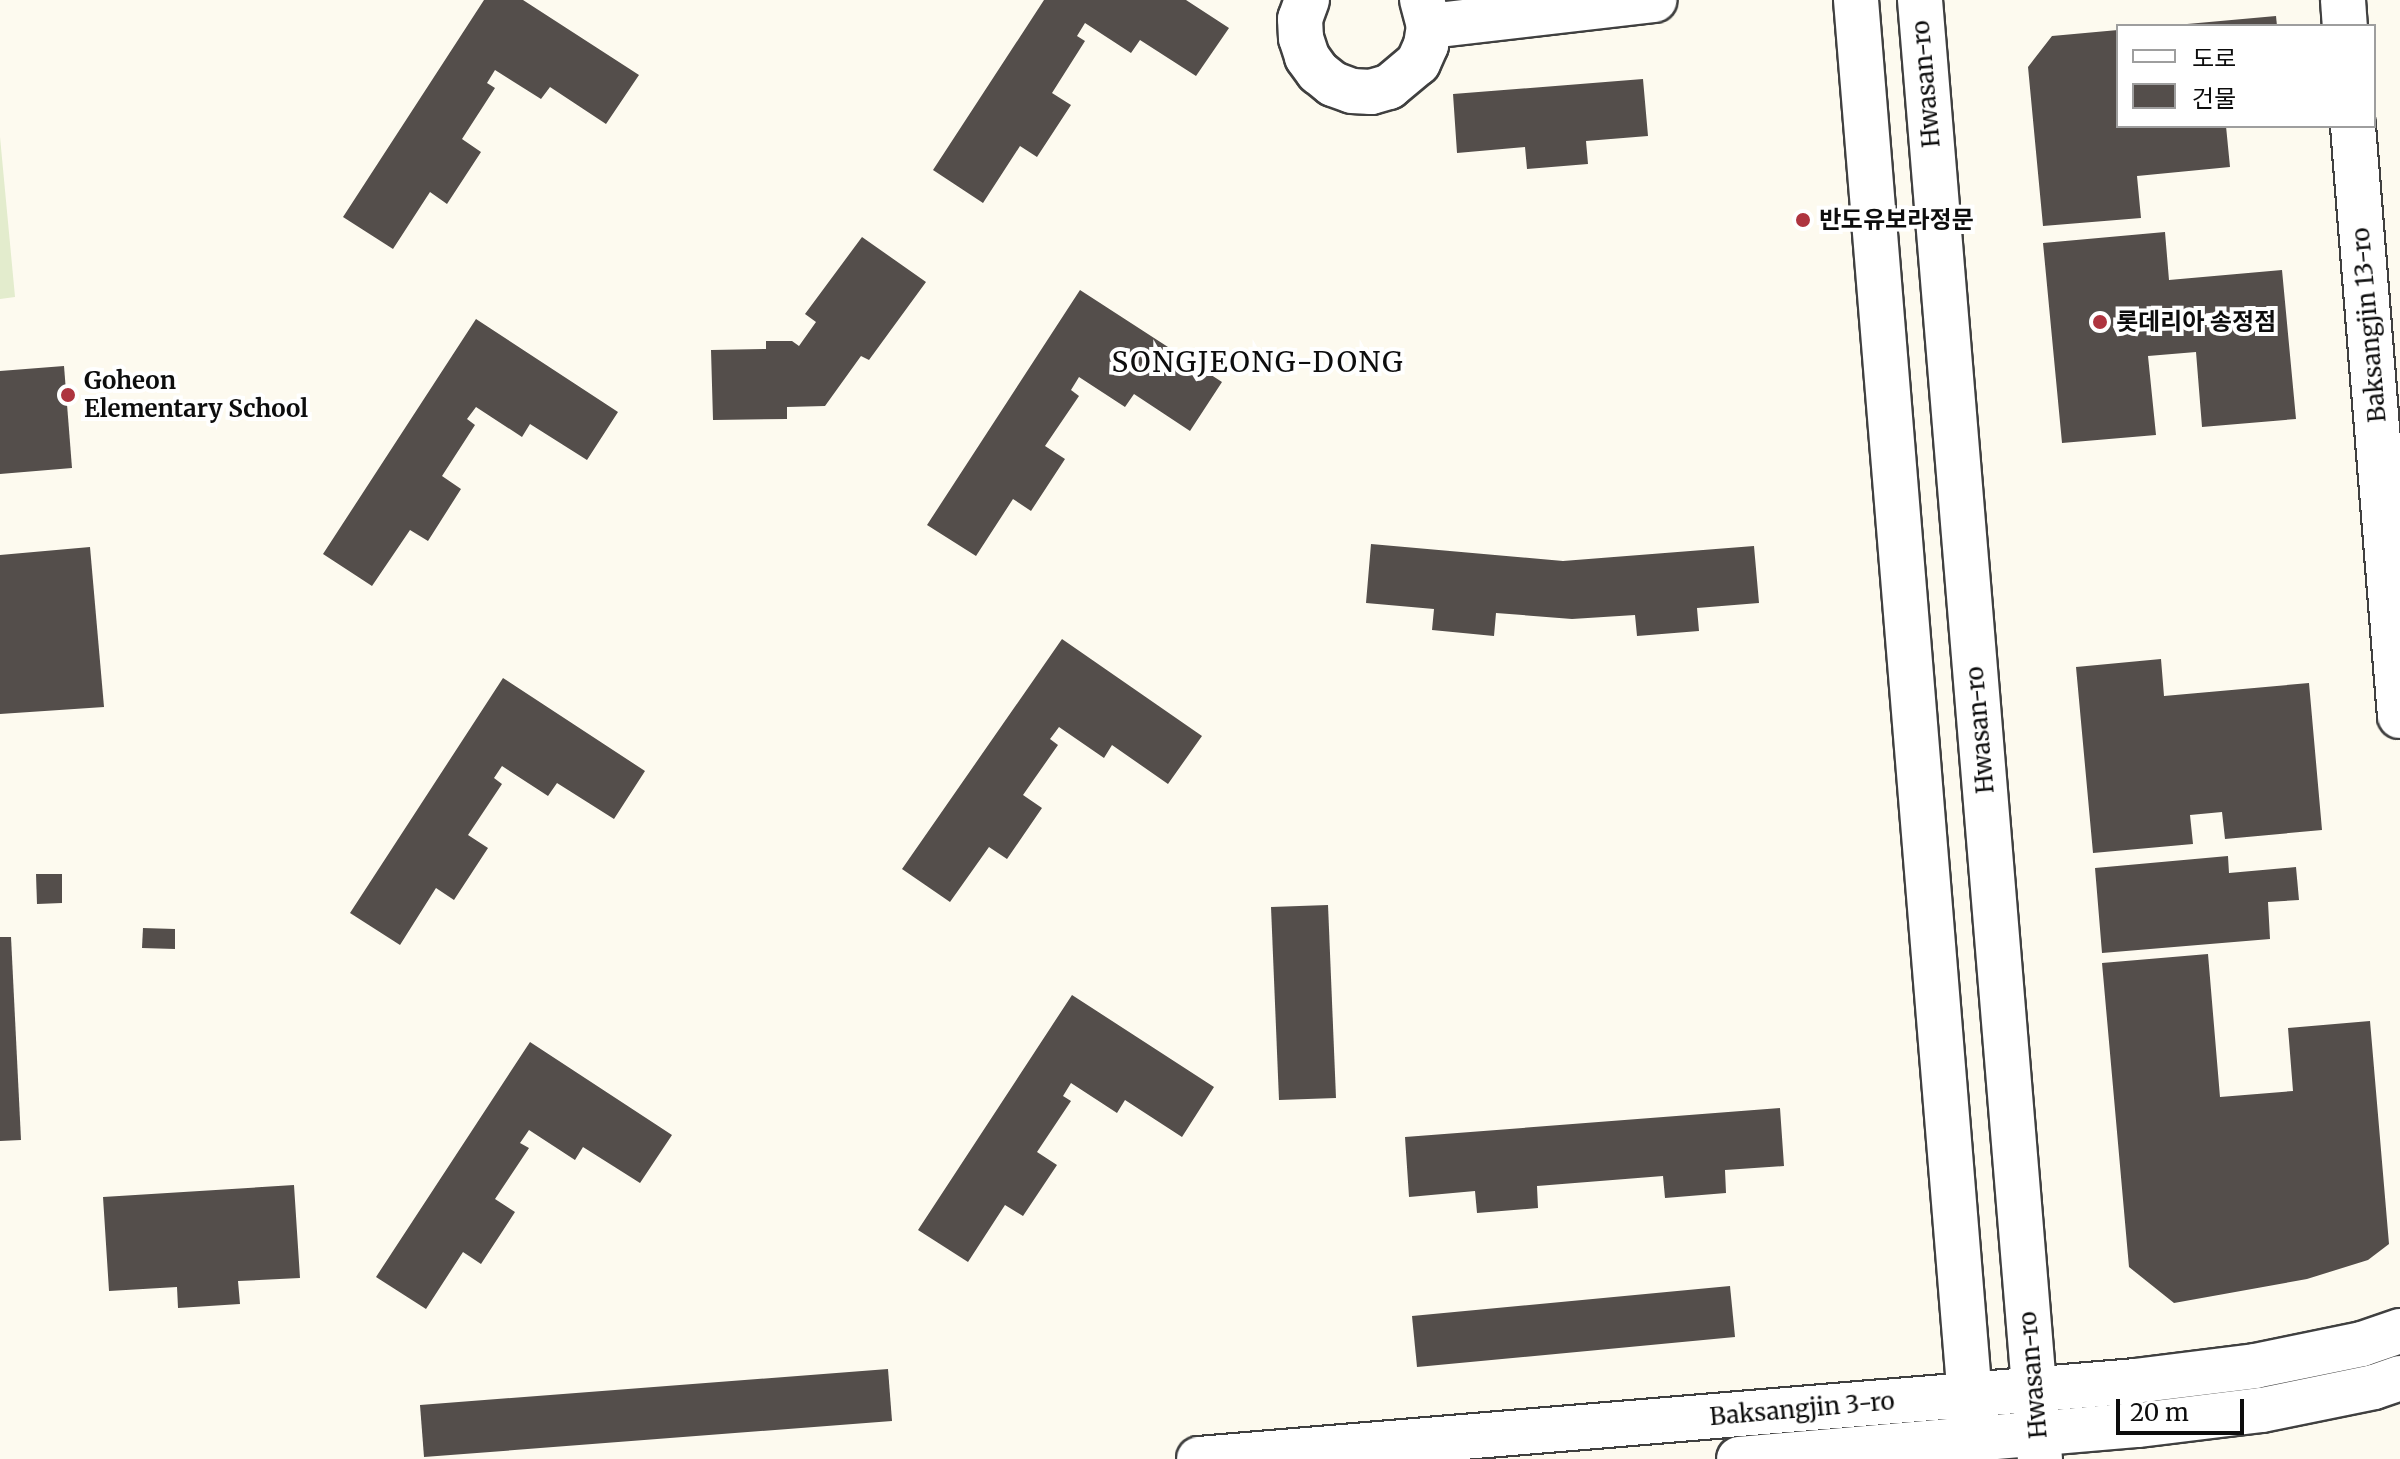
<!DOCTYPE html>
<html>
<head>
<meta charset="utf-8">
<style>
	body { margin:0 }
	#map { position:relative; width:2400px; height:1459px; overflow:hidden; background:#fdfaef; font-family:Merriweather,"Noto Sans KR",serif }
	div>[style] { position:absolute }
	.pitch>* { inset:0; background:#e3eccd }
	.building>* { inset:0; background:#544e4b }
	.roads { filter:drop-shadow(2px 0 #404040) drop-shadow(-2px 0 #404040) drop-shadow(0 2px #404040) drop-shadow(0 -2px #404040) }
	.minor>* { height:44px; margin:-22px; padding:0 22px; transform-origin:22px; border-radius:22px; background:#fff }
	.dots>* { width:22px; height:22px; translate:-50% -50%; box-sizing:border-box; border:4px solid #fff; border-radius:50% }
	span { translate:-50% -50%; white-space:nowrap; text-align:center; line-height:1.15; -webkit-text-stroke:8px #fff; paint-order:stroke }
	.street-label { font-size:24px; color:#0d0d0d }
	.poi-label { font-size:24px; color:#0d0d0d; font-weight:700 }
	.left { translate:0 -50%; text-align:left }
	.quarter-label { font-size:28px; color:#0d0d0d; letter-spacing:2px }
	.legend { position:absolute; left:2116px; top:24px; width:260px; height:104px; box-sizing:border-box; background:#fff; border:2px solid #9e9e9e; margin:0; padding:10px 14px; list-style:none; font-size:24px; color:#0d0d0d }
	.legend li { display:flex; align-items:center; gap:16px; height:40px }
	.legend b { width:40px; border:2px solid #9e9e9e }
	.scale { position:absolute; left:2116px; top:1399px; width:128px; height:36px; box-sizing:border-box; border:4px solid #0d0d0d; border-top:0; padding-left:10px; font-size:24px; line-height:28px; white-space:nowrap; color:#0d0d0d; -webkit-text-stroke:6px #fff; paint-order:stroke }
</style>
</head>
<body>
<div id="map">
	<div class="pitch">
		<div style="clip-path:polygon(0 137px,15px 297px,0 299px)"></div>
	</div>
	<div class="building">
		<div style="clip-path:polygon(484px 0,523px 0,639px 75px,606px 124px,550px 87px,541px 99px,495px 70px,487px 83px,495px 88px,462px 139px,481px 152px,447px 204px,430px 192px,393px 249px,343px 217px)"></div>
		<div style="clip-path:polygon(1044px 0,1186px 0,1229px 28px,1196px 76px,1140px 40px,1131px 53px,1085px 23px,1077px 36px,1085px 41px,1052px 93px,1071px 105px,1037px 157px,1020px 146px,983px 203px,933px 170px)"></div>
		<div style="clip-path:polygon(2276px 16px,2277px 26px,2187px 26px,2187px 24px)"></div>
		<div style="clip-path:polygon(2118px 30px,2118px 126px,2226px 126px,2230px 167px,2137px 176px,2141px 218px,2043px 226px,2028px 67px,2052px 36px)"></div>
		<div style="clip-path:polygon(1643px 79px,1648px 136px,1586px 141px,1588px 164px,1527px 169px,1525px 147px,1457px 153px,1453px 94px)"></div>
		<div style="clip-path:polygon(2165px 232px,2169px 280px,2282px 270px,2296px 419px,2202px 427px,2196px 352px,2148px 356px,2156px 435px,2062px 443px,2043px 243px)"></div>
		<div style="clip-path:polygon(862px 237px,926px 282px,869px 360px,861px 356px,825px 406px,787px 407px,787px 419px,713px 420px,711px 350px,766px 349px,766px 341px,792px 341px,799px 346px,816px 322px,805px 314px)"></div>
		<div style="clip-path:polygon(1080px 290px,1222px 382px,1190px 431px,1134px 394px,1125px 407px,1079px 377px,1071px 390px,1079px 396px,1045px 446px,1065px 459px,1031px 511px,1013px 499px,976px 556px,927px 525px)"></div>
		<div style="clip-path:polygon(476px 319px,618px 412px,587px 460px,530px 424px,522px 437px,476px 407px,467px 419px,475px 425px,442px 476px,461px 489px,428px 541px,410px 530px,372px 586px,323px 554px)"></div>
		<div style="clip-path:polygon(64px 366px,72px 468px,0 474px,0 371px)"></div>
		<div style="clip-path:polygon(1371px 544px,1563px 561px,1754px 546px,1759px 603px,1697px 608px,1699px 631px,1637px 636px,1635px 615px,1572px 619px,1496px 613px,1494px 636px,1432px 630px,1434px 609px,1366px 603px)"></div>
		<div style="clip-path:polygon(90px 547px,104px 707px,0 714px,0 555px)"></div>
		<div style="clip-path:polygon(1062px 639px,1202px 736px,1168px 784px,1112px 745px,1104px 758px,1059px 727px,1050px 739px,1058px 745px,1023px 795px,1042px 808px,1007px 859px,989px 847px,950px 902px,902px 869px)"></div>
		<div style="clip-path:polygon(2161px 659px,2164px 696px,2309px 683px,2322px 830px,2225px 839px,2222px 812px,2190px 815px,2193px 844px,2093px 853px,2076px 667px)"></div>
		<div style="clip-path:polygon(503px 678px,645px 771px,614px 819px,557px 783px,548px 796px,502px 766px,494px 778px,502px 784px,468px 835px,488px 848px,454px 900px,436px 888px,400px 945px,350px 913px)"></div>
		<div style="clip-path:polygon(2228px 856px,2229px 873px,2296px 867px,2299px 900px,2268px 902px,2270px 939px,2102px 953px,2095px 868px)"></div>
		<div style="clip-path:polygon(36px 874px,62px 874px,62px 903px,37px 904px)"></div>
		<div style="clip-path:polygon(1328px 905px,1336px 1098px,1279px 1100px,1271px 907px)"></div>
		<div style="clip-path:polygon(143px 928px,175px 929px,175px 949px,142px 948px)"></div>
		<div style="clip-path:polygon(0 937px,11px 937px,21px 1140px,0 1141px)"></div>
		<div style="clip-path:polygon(2208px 954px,2220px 1097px,2293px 1091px,2288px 1028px,2370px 1021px,2389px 1244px,2368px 1260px,2307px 1279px,2174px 1303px,2129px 1267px,2102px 963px)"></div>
		<div style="clip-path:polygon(1072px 995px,1214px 1087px,1182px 1137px,1125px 1100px,1117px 1113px,1071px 1083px,1063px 1096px,1071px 1101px,1037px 1152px,1057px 1165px,1023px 1216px,1005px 1205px,968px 1262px,918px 1230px)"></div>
		<div style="clip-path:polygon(530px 1042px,672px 1135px,640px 1183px,583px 1147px,575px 1160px,529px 1130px,520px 1143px,529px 1148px,495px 1199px,515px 1212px,481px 1264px,463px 1252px,426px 1309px,376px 1277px)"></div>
		<div style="clip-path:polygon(1780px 1108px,1784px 1166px,1725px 1170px,1726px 1193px,1665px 1198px,1663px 1176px,1537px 1186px,1538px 1208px,1477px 1213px,1475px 1191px,1409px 1197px,1405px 1137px)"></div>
		<div style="clip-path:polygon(294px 1185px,300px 1278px,238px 1281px,240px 1304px,178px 1308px,177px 1287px,109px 1291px,103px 1197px)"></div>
		<div style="clip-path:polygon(1730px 1286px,1735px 1337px,1417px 1367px,1412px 1316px)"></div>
		<div style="clip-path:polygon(888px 1369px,892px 1421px,424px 1457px,420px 1405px)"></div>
	</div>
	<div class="roads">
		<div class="minor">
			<div style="left:1307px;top:0;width:20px;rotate:110deg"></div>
			<div style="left:1300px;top:19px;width:19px;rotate:87deg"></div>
			<div style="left:1301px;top:38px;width:20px;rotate:72deg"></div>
			<div style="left:1307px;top:57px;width:19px;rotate:54deg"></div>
			<div style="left:1318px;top:72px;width:19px;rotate:39deg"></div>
			<div style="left:1333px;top:84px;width:20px;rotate:20deg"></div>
			<div style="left:1352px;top:91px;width:19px;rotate:3deg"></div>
			<div style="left:1371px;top:92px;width:19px;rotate:-16deg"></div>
			<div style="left:1389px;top:87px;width:38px;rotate:-40deg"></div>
			<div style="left:1418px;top:63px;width:20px;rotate:-66deg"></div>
			<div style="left:1426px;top:45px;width:19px;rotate:-81deg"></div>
			<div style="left:1429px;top:26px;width:27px;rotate:-105deg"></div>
			<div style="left:1856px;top:0;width:1464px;rotate:85.34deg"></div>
			<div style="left:1920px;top:0;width:1464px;rotate:85.3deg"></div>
			<div style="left:2343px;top:0;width:26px;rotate:86deg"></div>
			<div style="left:1429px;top:26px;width:227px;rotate:-6.6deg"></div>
			<div style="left:2353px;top:126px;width:592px;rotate:85.45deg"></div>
			<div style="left:1199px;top:1459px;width:939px;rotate:-4.76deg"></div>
			<div style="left:2135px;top:1381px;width:121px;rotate:-7.1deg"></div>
			<div style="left:2255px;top:1366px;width:109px;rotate:-11.6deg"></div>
			<div style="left:2362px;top:1344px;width:40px;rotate:-18.9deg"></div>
			<div style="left:1739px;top:1459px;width:401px;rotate:-4.9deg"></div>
			<div style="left:2139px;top:1425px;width:124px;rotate:-7deg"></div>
			<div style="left:2262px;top:1410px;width:114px;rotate:-11.6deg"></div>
			<div style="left:2374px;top:1387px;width:28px;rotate:-19deg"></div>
		</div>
	</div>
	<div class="dots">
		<div style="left:1803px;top:220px;background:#ae343f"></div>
		<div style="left:2100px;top:322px;background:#ae343f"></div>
		<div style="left:68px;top:395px;background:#ae343f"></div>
	</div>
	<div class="street-label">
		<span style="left:1926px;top:84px;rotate:-95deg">Hwasan-ro</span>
		<span style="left:2369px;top:325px;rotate:-95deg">Baksangjin 13-ro</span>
		<span style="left:1980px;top:730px;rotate:-95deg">Hwasan-ro</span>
		<span style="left:2033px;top:1375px;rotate:-95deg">Hwasan-ro</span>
		<span style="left:1802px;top:1409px;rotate:-5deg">Baksangjin 3-ro</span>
	</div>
	<div class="poi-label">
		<span class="left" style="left:1819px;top:220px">반도유보라정문</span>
		<span class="left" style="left:2116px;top:322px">롯데리아 송정점</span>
		<span class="left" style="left:84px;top:395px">Goheon<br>Elementary School</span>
	</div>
	<div class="quarter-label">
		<span style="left:1258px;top:362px">SONGJEONG-DONG</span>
	</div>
	<ul class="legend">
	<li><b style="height:10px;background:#fff"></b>도로</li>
	<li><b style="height:22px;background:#544e4b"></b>건물</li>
	</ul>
	<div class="scale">20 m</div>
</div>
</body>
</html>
